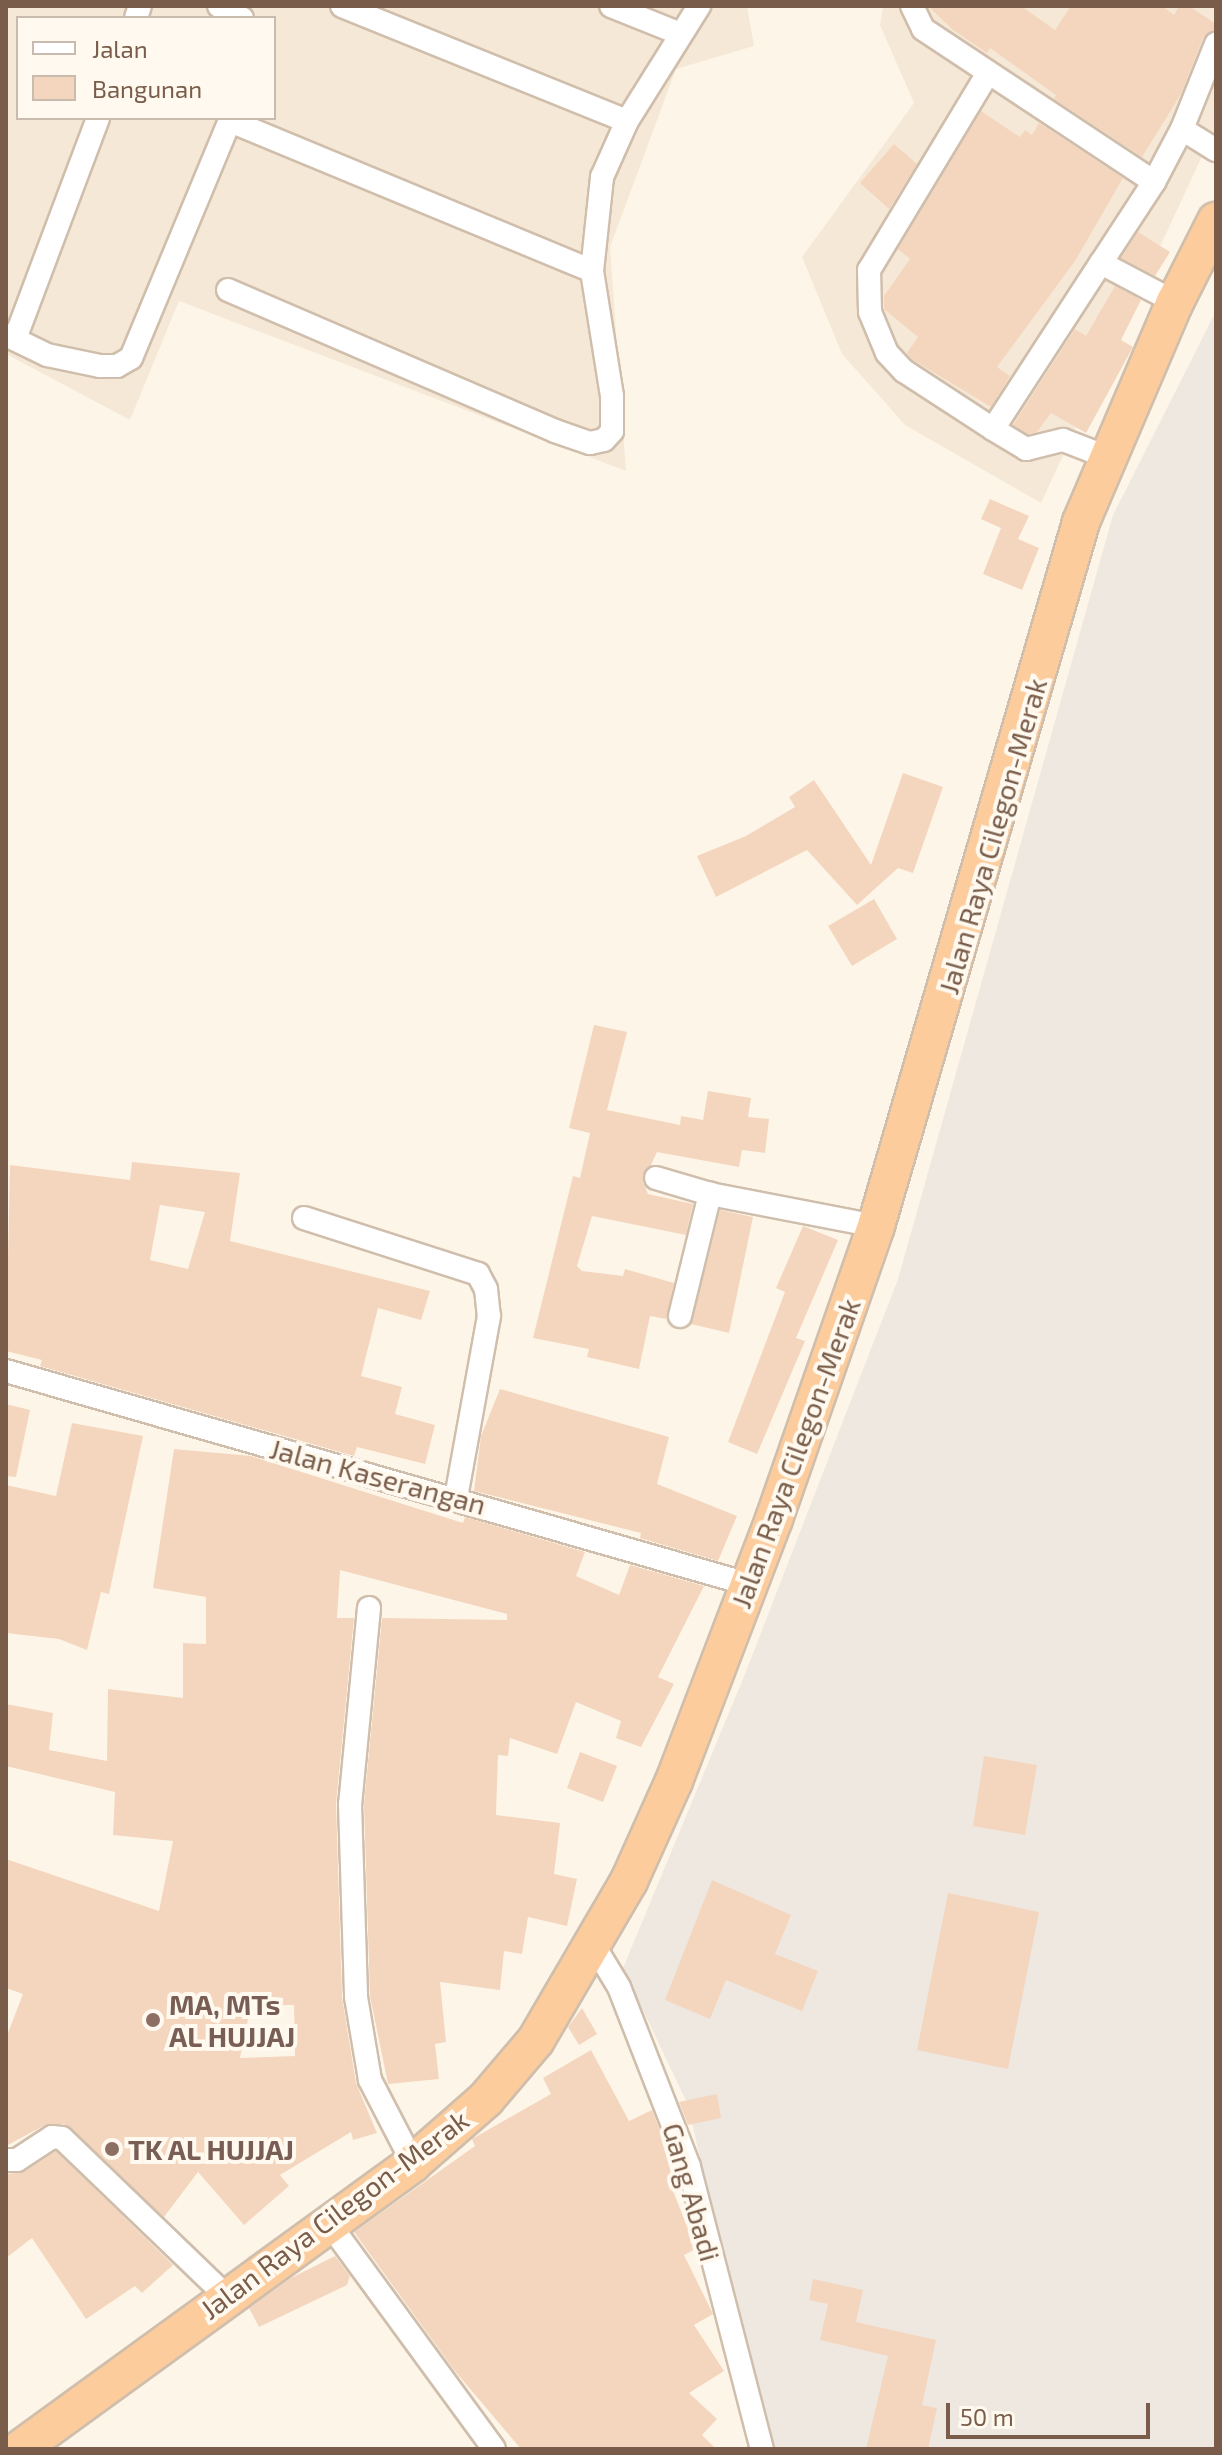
<!DOCTYPE html>
<html>
<head>
<meta charset="utf-8">
<style>
	body { margin:0 }
	#map { position:relative; width:1222px; height:2455px; overflow:hidden; background:#fdf6e8; font-family:"Exo 2",sans-serif }
	div>[style] { position:absolute }
	.residential>* { inset:0; background:#f6e8d6 }
	.industrial>* { inset:0; background:#eee8e1 }
	.building>* { inset:0; background:#f4d6be }
	.roads { filter:drop-shadow(2px 0 #d0beac) drop-shadow(-2px 0 #d0beac) drop-shadow(0 2px #d0beac) drop-shadow(0 -2px #d0beac) }
	.minor>* { height:22px; margin:-11px; padding:0 11px; transform-origin:11px; border-radius:11px; background:#fff }
	.trunk>* { height:36px; margin:-18px; padding:0 18px; transform-origin:18px; border-radius:18px; background:#fccc9d }
	.dots>* { width:22px; height:22px; translate:-50% -50%; box-sizing:border-box; border:4px solid #fff9ef; border-radius:50% }
	span { translate:-50% -50%; white-space:nowrap; text-align:center; line-height:1.15; -webkit-text-stroke:8px #fff9ef; paint-order:stroke }
	.street-label { font-size:28px; color:#795d4a }
	.education-label { font-size:28px; color:#785e54; font-weight:700 }
	.left { translate:0 -50%; text-align:left }
	.frame { position:absolute; inset:0; border:8px solid #795d4a; pointer-events:none }
	.legend { position:absolute; left:16px; top:16px; width:260px; height:104px; box-sizing:border-box; background:#fff9ef; border:2px solid #c9bbad; margin:0; padding:10px 14px; list-style:none; font-size:24px; color:#795d4a }
	.legend li { display:flex; align-items:center; gap:16px; height:40px }
	.legend b { width:40px; border:2px solid #c9bbad }
	.scale { position:absolute; left:946px; top:2403px; width:204px; height:36px; box-sizing:border-box; border:4px solid #795d4a; border-top:0; padding-left:10px; font-size:24px; line-height:28px; white-space:nowrap; color:#795d4a; -webkit-text-stroke:6px #fff9ef; paint-order:stroke }
</style>
</head>
<body>
<div id="map">
	<div class="residential">
		<div style="clip-path:polygon(evenodd,6px 6px,747px 6px,754px 46px,676px 69px,610px 247px,626px 471px,179px 301px,130px 420px,6px 354px,6px 6px,18px 18px,274px 18px,274px 118px,18px 118px,18px 18px)"></div>
		<div style="clip-path:polygon(883px 6px,1216px 6px,1216px 126px,1041px 503px,905px 425px,842px 354px,802px 257px,914px 103px,880px 25px)"></div>
	</div>
	<div class="industrial">
		<div style="clip-path:polygon(1216px 311px,1216px 2449px,771px 2449px,758px 2413px,688px 2105px,623px 1968px,745px 1674px,898px 1279px,1113px 515px)"></div>
	</div>
	<div class="building">
		<div style="clip-path:polygon(928px 6px,1021px 6px,1055px 30px,1071px 6px,1162px 6px,1174px 15px,1179px 6px,1189px 6px,1216px 24px,1216px 30px,1203px 38px,1181px 94px,1142px 157px,1054px 99px,1056px 95px,990px 48px,987px 53px,953px 30px)"></div>
		<div style="clip-path:polygon(981px 111px,1020px 137px,1025px 130px,1032px 135px,1039px 123px,1123px 178px,1075px 261px,997px 367px,1010px 376px,991px 407px,913px 360px,907px 353px,918px 337px,884px 309px,884px 296px,910px 259px,898px 249px)"></div>
		<div style="clip-path:polygon(894px 144px,917px 164px,889px 209px,860px 183px)"></div>
		<div style="clip-path:polygon(1138px 232px,1170px 252px,1155px 276px,1121px 258px)"></div>
		<div style="clip-path:polygon(1115px 286px,1141px 300px,1121px 340px,1133px 347px,1086px 433px,1051px 413px,1037px 432px,1028px 434px,1013px 425px,1075px 329px,1086px 336px)"></div>
		<div style="clip-path:polygon(990px 499px,1029px 516px,1018px 539px,1039px 548px,1022px 590px,983px 574px,1001px 528px,981px 519px)"></div>
		<div style="clip-path:polygon(903px 773px,943px 787px,913px 873px,898px 868px,857px 905px,807px 850px,716px 897px,697px 856px,746px 836px,795px 807px,789px 797px,814px 780px,871px 865px)"></div>
		<div style="clip-path:polygon(874px 899px,897px 939px,852px 966px,828px 926px)"></div>
		<div style="clip-path:polygon(594px 1025px,627px 1032px,607px 1110px,680px 1125px,681px 1116px,703px 1120px,708px 1091px,751px 1098px,748px 1117px,769px 1119px,765px 1153px,742px 1150px,739px 1167px,657px 1152px,643px 1182px,648px 1194px,693px 1204px,686px 1235px,592px 1216px,577px 1266px,582px 1271px,623px 1276px,625px 1269px,674px 1283px,666px 1319px,650px 1316px,639px 1369px,587px 1357px,589px 1349px,533px 1338px,573px 1176px,580px 1178px,590px 1133px,569px 1128px)"></div>
		<div style="clip-path:polygon(evenodd,132px 1162px,240px 1173px,230px 1241px,430px 1291px,421px 1320px,378px 1308px,361px 1376px,402px 1387px,395px 1414px,435px 1425px,425px 1464px,357px 1447px,354px 1456px,40px 1366px,42px 1360px,6px 1351px,10px 1165px,130px 1180px,132px 1162px,160px 1205px,205px 1212px,188px 1269px,150px 1260px,160px 1205px)"></div>
		<div style="clip-path:polygon(720px 1210px,753px 1217px,729px 1333px,691px 1324px)"></div>
		<div style="clip-path:polygon(803px 1226px,838px 1240px,796px 1338px,805px 1341px,757px 1454px,728px 1442px,785px 1292px,776px 1288px)"></div>
		<div style="clip-path:polygon(500px 1389px,669px 1437px,657px 1484px,737px 1516px,718px 1561px,640px 1538px,641px 1533px,474px 1491px,481px 1436px)"></div>
		<div style="clip-path:polygon(6px 1404px,30px 1410px,16px 1477px,6px 1476px)"></div>
		<div style="clip-path:polygon(72px 1423px,143px 1436px,109px 1594px,101px 1592px,87px 1650px,59px 1639px,6px 1633px,6px 1485px,56px 1496px)"></div>
		<div style="clip-path:polygon(evenodd,174px 1449px,251px 1456px,463px 1523px,465px 1517px,585px 1552px,576px 1576px,619px 1595px,630px 1565px,704px 1586px,658px 1677px,674px 1684px,641px 1747px,616px 1738px,621px 1721px,576px 1702px,557px 1754px,510px 1738px,508px 1756px,498px 1755px,496px 1815px,560px 1823px,554px 1874px,577px 1879px,567px 1926px,528px 1917px,522px 1954px,504px 1951px,500px 1990px,440px 1982px,446px 2042px,435px 2044px,439px 2079px,388px 2084px,370px 1996px,364px 1804px,382px 1618px,507px 1620px,507px 1614px,340px 1570px,337px 1618px,354px 1618px,336px 1804px,342px 1997px,356px 2083px,377px 2133px,353px 2140px,351px 2132px,280px 2175px,289px 2186px,244px 2225px,198px 2172px,164px 2217px,64px 2124px,45px 2125px,6px 2146px,6px 2038px,23px 1994px,6px 1988px,6px 1859px,159px 1911px,173px 1841px,113px 1835px,115px 1792px,6px 1766px,6px 1704px,53px 1713px,49px 1750px,107px 1761px,108px 1689px,183px 1698px,183px 1643px,206px 1644px,206px 1597px,153px 1588px,174px 1449px,251px 2005px,294px 2005px,295px 2056px,240px 2058px,251px 2005px)"></div>
		<div style="clip-path:polygon(580px 1752px,617px 1766px,603px 1802px,567px 1788px)"></div>
		<div style="clip-path:polygon(984px 1756px,1037px 1765px,1025px 1835px,973px 1826px)"></div>
		<div style="clip-path:polygon(712px 1880px,791px 1915px,775px 1954px,818px 1971px,802px 2011px,726px 1980px,710px 2019px,665px 2000px)"></div>
		<div style="clip-path:polygon(948px 1893px,1039px 1912px,1008px 2069px,917px 2050px)"></div>
		<div style="clip-path:polygon(582px 2008px,597px 2034px,579px 2045px,568px 2027px)"></div>
		<div style="clip-path:polygon(591px 2050px,629px 2121px,652px 2110px,676px 2171px,680px 2188px,673px 2191px,696px 2249px,684px 2255px,713px 2314px,694px 2325px,724px 2371px,689px 2393px,717px 2419px,702px 2435px,716px 2449px,521px 2449px,454px 2370px,354px 2232px,475px 2146px,472px 2139px,551px 2094px,543px 2078px)"></div>
		<div style="clip-path:polygon(717px 2094px,721px 2118px,688px 2125px,679px 2102px)"></div>
		<div style="clip-path:polygon(56px 2151px,173px 2265px,142px 2293px,135px 2286px,86px 2319px,32px 2238px,6px 2258px,6px 2174px,24px 2172px)"></div>
		<div style="clip-path:polygon(335px 2256px,350px 2276px,347px 2285px,259px 2327px,249px 2308px,291px 2278px)"></div>
		<div style="clip-path:polygon(813px 2279px,863px 2290px,856px 2322px,936px 2340px,922px 2405px,937px 2408px,928px 2449px,866px 2449px,888px 2356px,820px 2340px,828px 2304px,809px 2300px)"></div>
	</div>
	<div class="roads">
		<div class="minor">
			<div style="left:219px;top:6px;width:26px;rotate:28deg"></div>
			<div style="left:342px;top:6px;width:307px;rotate:22deg"></div>
			<div style="left:611px;top:6px;width:72px;rotate:21.9deg"></div>
			<div style="left:912px;top:6px;width:25px;rotate:64deg"></div>
			<div style="left:923px;top:29px;width:277px;rotate:33.5deg"></div>
			<div style="left:1154px;top:182px;width:60px;rotate:-62.2deg"></div>
			<div style="left:1182px;top:129px;width:40px;rotate:32deg"></div>
			<div style="left:136px;top:18px;width:13px;rotate:-72deg"></div>
			<div style="left:988px;top:73px;width:230px;rotate:121.1deg"></div>
			<div style="left:869px;top:270px;width:42px;rotate:88.6deg"></div>
			<div style="left:870px;top:312px;width:44px;rotate:67.5deg"></div>
			<div style="left:887px;top:353px;width:25px;rotate:47deg"></div>
			<div style="left:904px;top:371px;width:106px;rotate:33.1deg"></div>
			<div style="left:993px;top:429px;width:198px;rotate:-57deg"></div>
			<div style="left:1101px;top:263px;width:84px;rotate:27.8deg"></div>
			<div style="left:240px;top:125px;width:381px;rotate:22.5deg"></div>
			<div style="left:1182px;top:129px;width:92px;rotate:-68.2deg"></div>
			<div style="left:1101px;top:263px;width:97px;rotate:-56.8deg"></div>
			<div style="left:228px;top:290px;width:356px;rotate:23.3deg"></div>
			<div style="left:555px;top:431px;width:37px;rotate:19deg"></div>
			<div style="left:590px;top:443px;width:14px;rotate:-12deg"></div>
			<div style="left:604px;top:440px;width:12px;rotate:-48deg"></div>
			<div style="left:612px;top:431px;width:35px;rotate:-90deg"></div>
			<div style="left:612px;top:396px;width:127px;rotate:-99.1deg"></div>
			<div style="left:592px;top:271px;width:95px;rotate:-83.9deg"></div>
			<div style="left:602px;top:177px;width:61px;rotate:-65.9deg"></div>
			<div style="left:627px;top:121px;width:136px;rotate:-57.9deg"></div>
			<div style="left:6px;top:335px;width:46px;rotate:26deg"></div>
			<div style="left:47px;top:355px;width:54px;rotate:11.7deg"></div>
			<div style="left:100px;top:366px;width:17px"></div>
			<div style="left:117px;top:366px;width:16px;rotate:-30deg"></div>
			<div style="left:131px;top:358px;width:260px;rotate:-67.4deg"></div>
			<div style="left:15px;top:339px;width:236px;rotate:-69.4deg"></div>
			<div style="left:993px;top:429px;width:39px;rotate:31deg"></div>
			<div style="left:1026px;top:449px;width:38px;rotate:-14deg"></div>
			<div style="left:1063px;top:440px;width:47px;rotate:21.1deg"></div>
			<div style="left:656px;top:1178px;width:56px;rotate:16.5deg"></div>
			<div style="left:710px;top:1194px;width:169px;rotate:10.9deg"></div>
			<div style="left:304px;top:1218px;width:183px;rotate:17.8deg"></div>
			<div style="left:478px;top:1274px;width:17px;rotate:62deg"></div>
			<div style="left:486px;top:1289px;width:27px;rotate:84deg"></div>
			<div style="left:489px;top:1316px;width:184px;rotate:100.3deg"></div>
			<div style="left:680px;top:1316px;width:126px;rotate:-76.2deg"></div>
			<div style="left:6px;top:1371px;width:772px;rotate:16.02deg"></div>
			<div style="left:369px;top:1608px;width:197px;rotate:95.5deg"></div>
			<div style="left:350px;top:1804px;width:193px;rotate:88.2deg"></div>
			<div style="left:356px;top:1997px;width:84px;rotate:80.4deg"></div>
			<div style="left:370px;top:2080px;width:93px;rotate:62.6deg"></div>
			<div style="left:594px;top:1946px;width:48px;rotate:58.6deg"></div>
			<div style="left:619px;top:1987px;width:193px;rotate:68.7deg"></div>
			<div style="left:689px;top:2167px;width:291px;rotate:75.5deg"></div>
			<div style="left:6px;top:2160px;width:11px"></div>
			<div style="left:17px;top:2160px;width:42px;rotate:-33.3deg"></div>
			<div style="left:52px;top:2137px;width:10px;rotate:6deg"></div>
			<div style="left:62px;top:2138px;width:228px;rotate:43.9deg"></div>
			<div style="left:328px;top:2222px;width:281px;rotate:53.8deg"></div>
		</div>
		<div class="trunk">
			<div style="left:20px;top:2449px;width:486px;rotate:-36deg"></div>
			<div style="left:413px;top:2163px;width:97px;rotate:-41.2deg"></div>
			<div style="left:486px;top:2099px;width:77px;rotate:-49.7deg"></div>
			<div style="left:536px;top:2040px;width:184px;rotate:-59.7deg"></div>
			<div style="left:629px;top:1881px;width:110px;rotate:-65.8deg"></div>
			<div style="left:674px;top:1781px;width:280px;rotate:-69.1deg"></div>
			<div style="left:774px;top:1519px;width:310px;rotate:-70.8deg"></div>
			<div style="left:876px;top:1226px;width:733px;rotate:-73.76deg"></div>
			<div style="left:1081px;top:522px;width:239px;rotate:-66.9deg"></div>
			<div style="left:1175px;top:302px;width:91px;rotate:-63.2deg"></div>
		</div>
	</div>
	<div class="dots">
		<div style="left:153px;top:2020px;background:#8d6e63"></div>
		<div style="left:112px;top:2149px;background:#8d6e63"></div>
	</div>
	<div class="street-label">
		<span style="left:992px;top:836px;rotate:-74deg">Jalan Raya Cilegon-Merak</span>
		<span style="left:795px;top:1453px;rotate:-70deg">Jalan Raya Cilegon-Merak</span>
		<span style="left:378px;top:1476px;rotate:15deg">Jalan Kaserangan</span>
		<span style="left:692px;top:2192px;rotate:74deg">Gang Abadi</span>
		<span style="left:334px;top:2214px;rotate:-37deg">Jalan Raya Cilegon-Merak</span>
	</div>
	<div class="education-label">
		<span class="left" style="left:169px;top:2020px">MA, MTs<br>AL HUJJAJ</span>
		<span class="left" style="left:128px;top:2149px">TK AL HUJJAJ</span>
	</div>
	<div class="frame"></div>
	<ul class="legend">
	<li><b style="height:10px;background:#fff"></b>Jalan</li>
	<li><b style="height:22px;background:#f4d6be"></b>Bangunan</li>
	</ul>
	<div class="scale">50 m</div>
</div>
</body>
</html>
